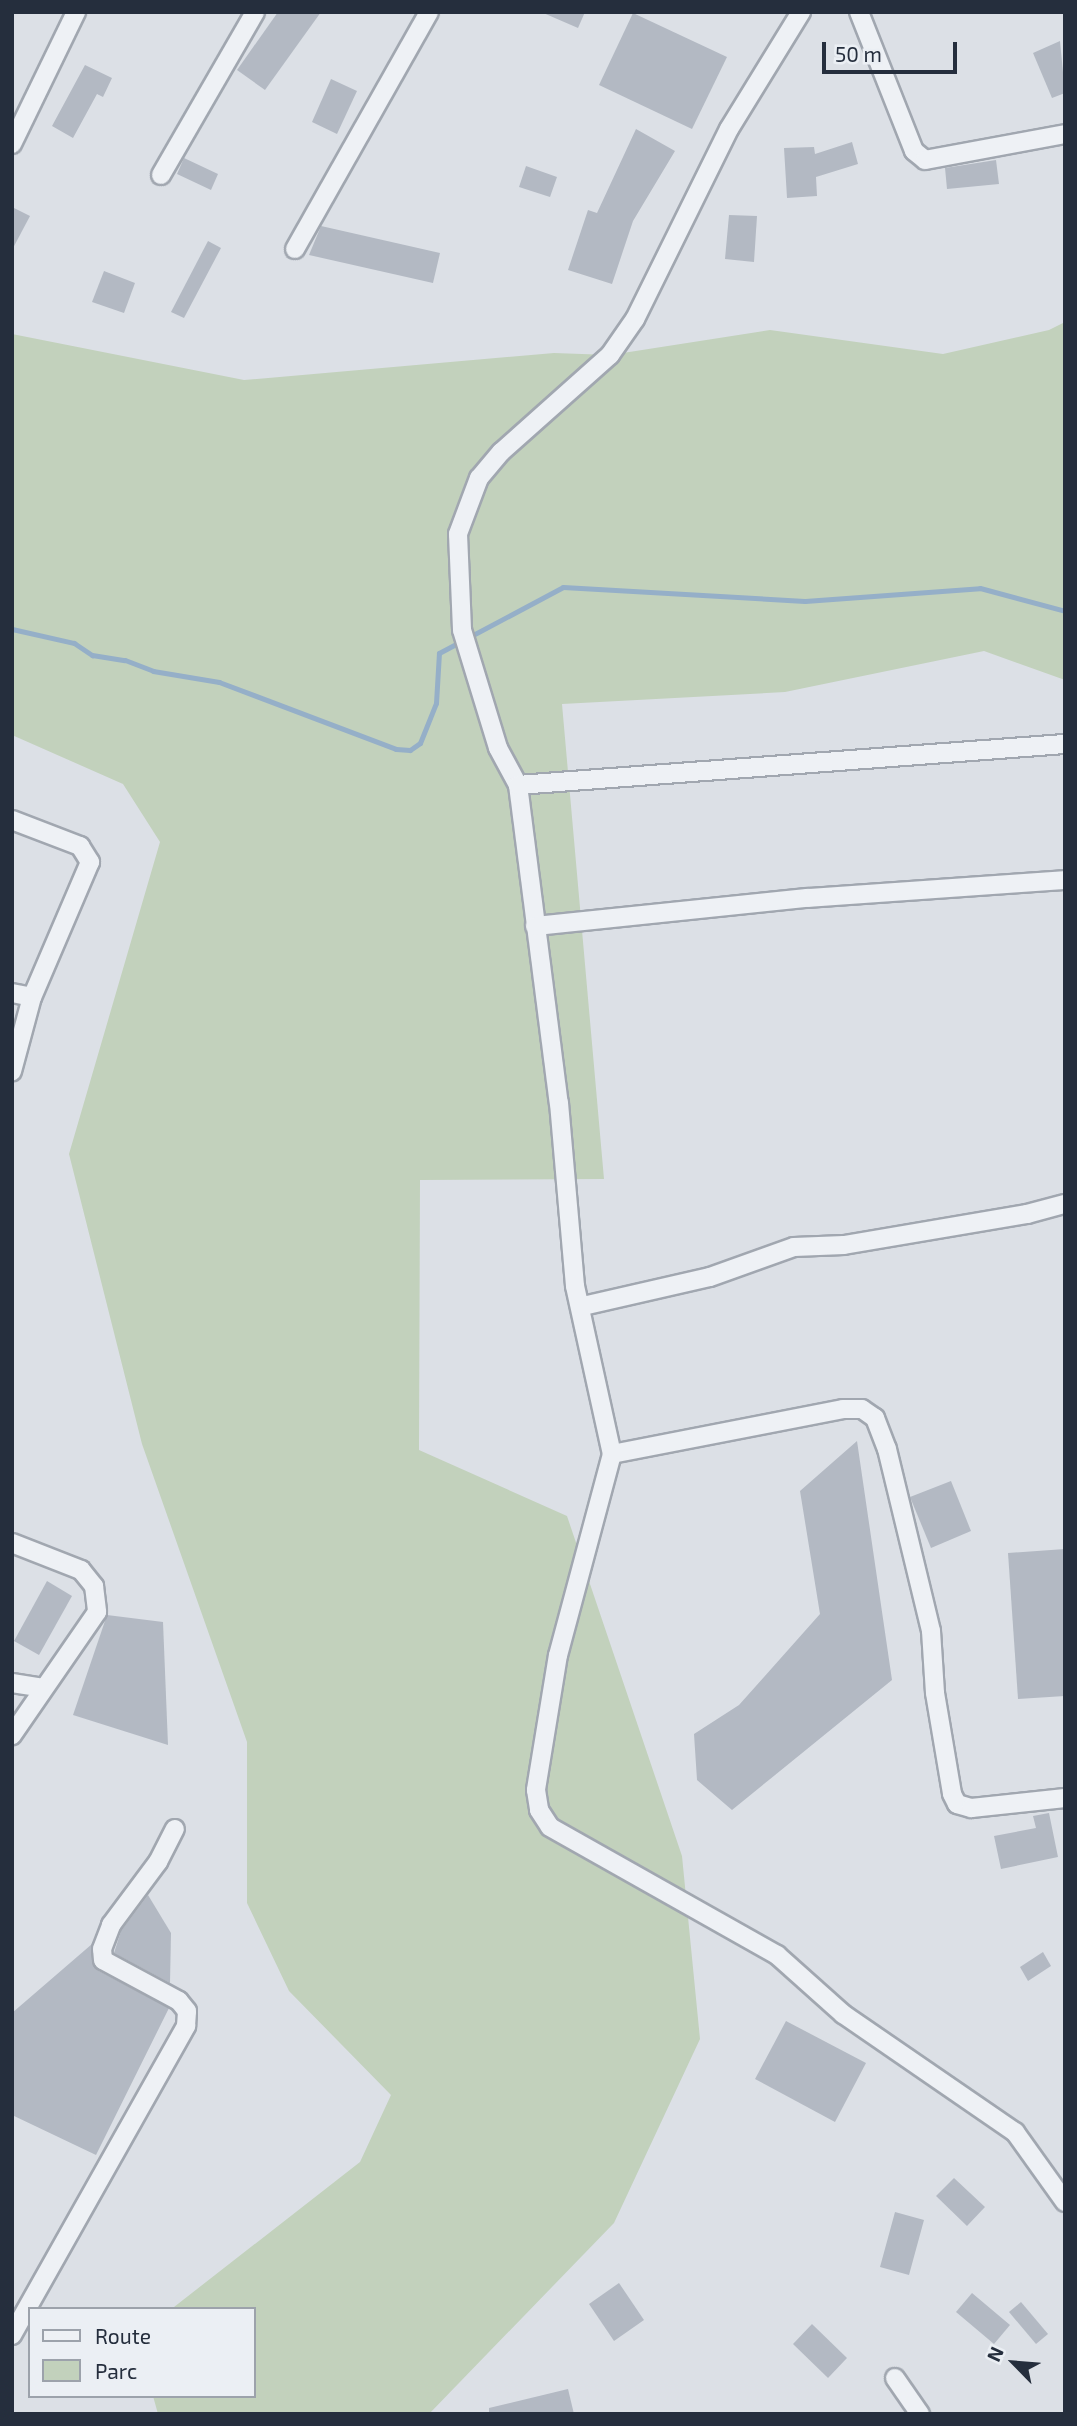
<!DOCTYPE html>
<html>
<head>
<meta charset="utf-8">
<style>
	body { margin:0 }
	#map { position:relative; width:1077px; height:2426px; overflow:hidden; background:#dce0e6; font-family:"Exo 2",sans-serif }
	div>[style] { position:absolute }
	.green>* { inset:0; background:#c2d1bc }
	.stream>* { height:5px; margin:-2.5px; padding:0 2.5px; transform-origin:2.5px; border-radius:2.5px; background:#95afc8 }
	.building>* { inset:0; background:#b3b9c3 }
	.roads { filter:drop-shadow(2px 0 #a1a7b0) drop-shadow(-2px 0 #a1a7b0) drop-shadow(0 2px #a1a7b0) drop-shadow(0 -2px #a1a7b0) }
	.minor>* { height:18px; margin:-9px; padding:0 9px; transform-origin:9px; border-radius:9px; background:#eef1f5 }
	span { translate:-50% -50%; white-space:nowrap; text-align:center; line-height:1.15; -webkit-text-stroke:5px #ebeff4; paint-order:stroke }
	.frame { position:absolute; inset:0; border:14px solid #252e3d; pointer-events:none }
	.legend { position:absolute; left:28px; top:2307px; width:228px; height:91px; box-sizing:border-box; background:#ebeff4; border:2px solid #9ca2ab; margin:0; padding:9px 12px; list-style:none; font-size:21px; color:#252e3d }
	.legend li { display:flex; align-items:center; gap:14px; height:35px }
	.legend b { width:35px; border:2px solid #9ca2ab }
	.north { position:absolute; left:979px; top:2328px; width:70px; height:70px; -webkit-text-stroke:5px #ebeff4; paint-order:stroke; rotate:295deg; font-size:19px; font-weight:700; line-height:28px; text-align:center; color:#252e3d }
	.north::after { content:''; display:block; margin:auto; width:24px; height:32px; background:#252e3d; clip-path:polygon(50% 0,100% 100%,50% 72%,0 100%) }
	.scale { position:absolute; left:822px; top:42px; width:135px; height:32px; box-sizing:border-box; border:4px solid #252e3d; border-top:0; padding-left:9px; font-size:21px; line-height:24px; white-space:nowrap; color:#252e3d; -webkit-text-stroke:5px #ebeff4; paint-order:stroke }
</style>
</head>
<body>
<div id="map">
	<div class="green">
		<div style="clip-path:polygon(1065px 322px,1065px 680px,984px 651px,785px 692px,562px 704px,604px 1179px,420px 1180px,419px 1450px,567px 1516px,682px 1856px,700px 2039px,614px 2223px,429px 2414px,158px 2414px,153px 2396px,254px 2396px,254px 2309px,174px 2307px,360px 2162px,391px 2095px,289px 1991px,247px 1903px,247px 1742px,142px 1444px,69px 1154px,160px 842px,123px 784px,12px 735px,12px 334px,244px 380px,554px 353px,610px 355px,770px 330px,943px 354px,1049px 330px)"></div>
	</div>
	<div class="stream">
		<div style="left:12px;top:629px;width:64px;rotate:12.7deg"></div>
		<div style="left:74px;top:643px;width:22px;rotate:34deg"></div>
		<div style="left:92px;top:655px;width:33px;rotate:9deg"></div>
		<div style="left:125px;top:660px;width:30px;rotate:21deg"></div>
		<div style="left:153px;top:671px;width:67px;rotate:9.5deg"></div>
		<div style="left:219px;top:682px;width:189px;rotate:20.7deg"></div>
		<div style="left:396px;top:749px;width:14px;rotate:4deg"></div>
		<div style="left:410px;top:750px;width:12px;rotate:-35deg"></div>
		<div style="left:420px;top:743px;width:43px;rotate:-68.2deg"></div>
		<div style="left:436px;top:703px;width:50px;rotate:-86.6deg"></div>
		<div style="left:439px;top:653px;width:140px;rotate:-28deg"></div>
		<div style="left:563px;top:587px;width:242px;rotate:3.3deg"></div>
		<div style="left:805px;top:601px;width:175px;rotate:-4.2deg"></div>
		<div style="left:980px;top:588px;width:88px;rotate:15.1deg"></div>
	</div>
	<div class="building">
		<div style="clip-path:polygon(278px 12px,321px 12px,265px 90px,237px 70px)"></div>
		<div style="clip-path:polygon(541px 12px,585px 12px,578px 28px)"></div>
		<div style="clip-path:polygon(633px 13px,727px 57px,692px 129px,599px 85px)"></div>
		<div style="clip-path:polygon(1060px 41px,1065px 93px,1052px 98px,1033px 53px)"></div>
		<div style="clip-path:polygon(85px 65px,112px 78px,103px 97px,97px 94px,73px 138px,52px 126px)"></div>
		<div style="clip-path:polygon(331px 79px,357px 91px,337px 134px,312px 122px)"></div>
		<div style="clip-path:polygon(636px 129px,675px 151px,633px 221px,612px 284px,568px 270px,588px 210px,597px 213px)"></div>
		<div style="clip-path:polygon(852px 142px,858px 164px,816px 177px,817px 196px,787px 198px,784px 148px,814px 147px,815px 154px)"></div>
		<div style="clip-path:polygon(184px 158px,218px 174px,211px 190px,177px 174px)"></div>
		<div style="clip-path:polygon(996px 160px,999px 184px,947px 189px,945px 168px)"></div>
		<div style="clip-path:polygon(526px 166px,557px 177px,550px 197px,519px 187px)"></div>
		<div style="clip-path:polygon(12px 207px,30px 216px,12px 250px)"></div>
		<div style="clip-path:polygon(729px 215px,757px 216px,754px 262px,725px 259px)"></div>
		<div style="clip-path:polygon(321px 226px,440px 253px,433px 283px,309px 255px)"></div>
		<div style="clip-path:polygon(208px 241px,221px 248px,184px 318px,171px 312px)"></div>
		<div style="clip-path:polygon(104px 271px,135px 283px,124px 313px,92px 302px)"></div>
		<div style="clip-path:polygon(857px 1441px,892px 1680px,732px 1810px,697px 1780px,694px 1734px,739px 1705px,820px 1614px,800px 1491px)"></div>
		<div style="clip-path:polygon(951px 1481px,971px 1531px,931px 1548px,910px 1497px)"></div>
		<div style="clip-path:polygon(1065px 1549px,1065px 1696px,1018px 1699px,1008px 1553px)"></div>
		<div style="clip-path:polygon(47px 1581px,72px 1596px,39px 1655px,14px 1641px)"></div>
		<div style="clip-path:polygon(107px 1615px,163px 1622px,168px 1745px,73px 1715px)"></div>
		<div style="clip-path:polygon(1049px 1813px,1058px 1857px,1001px 1869px,994px 1836px,1036px 1828px,1033px 1816px)"></div>
		<div style="clip-path:polygon(148px 1895px,171px 1933px,170px 1983px,114px 1953px,121px 1931px)"></div>
		<div style="clip-path:polygon(92px 1944px,97px 1970px,169px 2008px,96px 2155px,12px 2115px,12px 2013px)"></div>
		<div style="clip-path:polygon(1043px 1952px,1051px 1966px,1028px 1981px,1020px 1967px)"></div>
		<div style="clip-path:polygon(786px 2021px,866px 2063px,835px 2122px,755px 2079px)"></div>
		<div style="clip-path:polygon(954px 2178px,985px 2207px,967px 2226px,936px 2196px)"></div>
		<div style="clip-path:polygon(895px 2212px,924px 2220px,909px 2275px,880px 2267px)"></div>
		<div style="clip-path:polygon(619px 2283px,644px 2320px,614px 2341px,589px 2304px)"></div>
		<div style="clip-path:polygon(972px 2293px,1010px 2325px,994px 2344px,956px 2312px)"></div>
		<div style="clip-path:polygon(1021px 2302px,1048px 2334px,1036px 2344px,1009px 2312px)"></div>
		<div style="clip-path:polygon(812px 2324px,847px 2358px,828px 2378px,793px 2344px)"></div>
		<div style="clip-path:polygon(568px 2389px,574px 2414px,489px 2414px,489px 2408px)"></div>
	</div>
	<div class="roads">
		<div class="minor">
			<div style="left:801px;top:12px;width:137px;rotate:121.6deg"></div>
			<div style="left:729px;top:129px;width:212px;rotate:116.3deg"></div>
			<div style="left:635px;top:319px;width:44px;rotate:124.8deg"></div>
			<div style="left:610px;top:355px;width:146px;rotate:138.3deg"></div>
			<div style="left:501px;top:452px;width:34px;rotate:130deg"></div>
			<div style="left:479px;top:478px;width:60px;rotate:110.6deg"></div>
			<div style="left:458px;top:534px;width:96px;rotate:87.6deg"></div>
			<div style="left:462px;top:630px;width:123px;rotate:73deg"></div>
			<div style="left:498px;top:748px;width:42px;rotate:61.6deg"></div>
			<div style="left:518px;top:785px;width:321px;rotate:82.7deg"></div>
			<div style="left:559px;top:1103px;width:184px;rotate:85deg"></div>
			<div style="left:575px;top:1286px;width:172px;rotate:77.6deg"></div>
			<div style="left:612px;top:1454px;width:208px;rotate:105deg"></div>
			<div style="left:558px;top:1655px;width:137px;rotate:99.3deg"></div>
			<div style="left:536px;top:1790px;width:20px;rotate:81deg"></div>
			<div style="left:539px;top:1810px;width:20px;rotate:57deg"></div>
			<div style="left:550px;top:1827px;width:261px;rotate:29.4deg"></div>
			<div style="left:777px;top:1955px;width:89px;rotate:41.8deg"></div>
			<div style="left:843px;top:2014px;width:209px;rotate:34.5deg"></div>
			<div style="left:1015px;top:2132px;width:86px;rotate:54.5deg"></div>
			<div style="left:859px;top:12px;width:149px;rotate:68.4deg"></div>
			<div style="left:914px;top:151px;width:14px;rotate:39deg"></div>
			<div style="left:925px;top:160px;width:142px;rotate:-10.5deg"></div>
			<div style="left:12px;top:144px;width:147px;rotate:-64.1deg"></div>
			<div style="left:161px;top:175px;width:188px;rotate:-60deg"></div>
			<div style="left:295px;top:249px;width:272px;rotate:-60.5deg"></div>
			<div style="left:518px;top:785px;width:549px;rotate:-4.29deg"></div>
			<div style="left:12px;top:820px;width:73px;rotate:20.9deg"></div>
			<div style="left:80px;top:846px;width:19px;rotate:58deg"></div>
			<div style="left:90px;top:862px;width:147px;rotate:113.2deg"></div>
			<div style="left:32px;top:997px;width:77px;rotate:105.1deg"></div>
			<div style="left:535px;top:926px;width:274px;rotate:-5.9deg"></div>
			<div style="left:808px;top:898px;width:258px;rotate:-4deg"></div>
			<div style="left:12px;top:993px;width:20px;rotate:11deg"></div>
			<div style="left:583px;top:1306px;width:130px;rotate:-12.9deg"></div>
			<div style="left:710px;top:1277px;width:89px;rotate:-19.7deg"></div>
			<div style="left:794px;top:1247px;width:50px;rotate:-2.3deg"></div>
			<div style="left:844px;top:1245px;width:186px;rotate:-9.6deg"></div>
			<div style="left:1027px;top:1214px;width:39px;rotate:-15deg"></div>
			<div style="left:612px;top:1454px;width:235px;rotate:-11deg"></div>
			<div style="left:843px;top:1409px;width:19px"></div>
			<div style="left:862px;top:1409px;width:16px;rotate:35deg"></div>
			<div style="left:875px;top:1418px;width:33px;rotate:69deg"></div>
			<div style="left:887px;top:1449px;width:187px;rotate:76.4deg"></div>
			<div style="left:931px;top:1631px;width:62px;rotate:86.3deg"></div>
			<div style="left:935px;top:1693px;width:102px;rotate:80.4deg"></div>
			<div style="left:952px;top:1794px;width:11px;rotate:63deg"></div>
			<div style="left:957px;top:1804px;width:15px;rotate:16deg"></div>
			<div style="left:971px;top:1808px;width:95px;rotate:-6.1deg"></div>
			<div style="left:12px;top:1543px;width:74px;rotate:21.4deg"></div>
			<div style="left:81px;top:1570px;width:21px;rotate:51deg"></div>
			<div style="left:94px;top:1586px;width:26px;rotate:83deg"></div>
			<div style="left:97px;top:1612px;width:150px;rotate:124.6deg"></div>
			<div style="left:12px;top:1683px;width:30px;rotate:9deg"></div>
			<div style="left:12px;top:2335px;width:355px;rotate:-60.6deg"></div>
			<div style="left:186px;top:2026px;width:15px;rotate:-86deg"></div>
			<div style="left:187px;top:2011px;width:13px;rotate:-129deg"></div>
			<div style="left:179px;top:2001px;width:86px;rotate:-151.7deg"></div>
			<div style="left:103px;top:1960px;width:11px;rotate:-95deg"></div>
			<div style="left:102px;top:1949px;width:26px;rotate:-69deg"></div>
			<div style="left:111px;top:1925px;width:79px;rotate:-53.3deg"></div>
			<div style="left:158px;top:1862px;width:37px;rotate:-63deg"></div>
			<div style="left:895px;top:2378px;width:44px;rotate:55.2deg"></div>
		</div>
	</div>
	<div class="frame"></div>
	<ul class="legend">
	<li><b style="height:9px;background:#eef1f5"></b>Route</li>
	<li><b style="height:19px;background:#c2d1bc"></b>Parc</li>
	</ul>
	<div class="north">N</div>
	<div class="scale">50 m</div>
</div>
</body>
</html>
